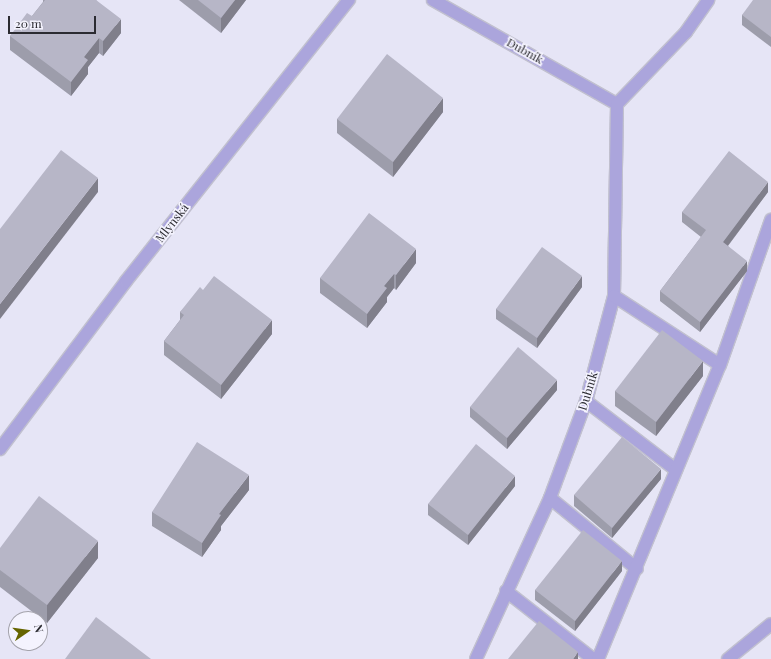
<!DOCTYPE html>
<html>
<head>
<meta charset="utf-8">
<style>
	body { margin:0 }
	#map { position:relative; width:771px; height:659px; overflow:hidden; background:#e6e5f6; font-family:"Playfair Display",serif }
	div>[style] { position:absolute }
	.roads { filter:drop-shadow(1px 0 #c1c0cf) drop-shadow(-1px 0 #c1c0cf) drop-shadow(0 1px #c1c0cf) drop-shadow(0 -1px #c1c0cf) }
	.minor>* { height:12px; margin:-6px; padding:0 6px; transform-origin:6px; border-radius:6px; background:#aba5dc }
	.wall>* { inset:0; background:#9d9dab }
	.shaded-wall>* { inset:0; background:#807f8b }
	.building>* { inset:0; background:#b7b6c7 }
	span { translate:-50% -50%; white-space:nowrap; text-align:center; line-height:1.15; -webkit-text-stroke:3.5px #f4f3fe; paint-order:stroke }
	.street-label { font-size:12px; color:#2b2b31 }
	.north { position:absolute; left:8px; top:611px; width:40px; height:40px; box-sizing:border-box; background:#f4f3fe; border:1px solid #a4a3ac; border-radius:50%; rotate:77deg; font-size:11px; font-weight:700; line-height:16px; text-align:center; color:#2b2b31 }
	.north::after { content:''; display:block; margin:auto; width:14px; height:18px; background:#666500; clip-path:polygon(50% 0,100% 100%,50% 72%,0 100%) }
	.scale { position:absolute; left:8px; top:16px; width:88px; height:18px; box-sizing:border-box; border:2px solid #2b2b31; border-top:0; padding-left:5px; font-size:12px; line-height:14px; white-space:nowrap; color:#2b2b31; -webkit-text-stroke:3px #f4f3fe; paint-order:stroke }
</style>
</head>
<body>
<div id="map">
	<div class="roads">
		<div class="minor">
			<div style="left:433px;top:0;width:211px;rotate:29.5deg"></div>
			<div style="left:617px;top:104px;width:192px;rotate:90.9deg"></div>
			<div style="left:614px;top:296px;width:109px;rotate:104.9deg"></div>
			<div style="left:586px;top:401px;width:103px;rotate:110.4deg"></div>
			<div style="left:550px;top:498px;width:177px;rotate:114.7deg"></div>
			<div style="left:617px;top:104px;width:100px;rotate:-46.2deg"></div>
			<div style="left:686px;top:32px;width:39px;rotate:-55deg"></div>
			<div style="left:614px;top:296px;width:126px;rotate:33.1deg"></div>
			<div style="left:586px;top:401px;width:113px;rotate:37.5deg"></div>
			<div style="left:0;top:449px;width:210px;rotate:-53.1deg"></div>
			<div style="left:126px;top:281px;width:359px;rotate:-51.6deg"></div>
			<div style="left:550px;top:498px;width:112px;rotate:39.2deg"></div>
			<div style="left:506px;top:591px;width:110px;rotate:38deg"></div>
			<div style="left:598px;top:659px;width:318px;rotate:-67.5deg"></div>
			<div style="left:720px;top:365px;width:154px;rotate:-70.6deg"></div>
			<div style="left:728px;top:659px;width:55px;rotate:-39.1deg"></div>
		</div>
	</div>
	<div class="wall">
		<div style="clip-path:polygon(43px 0,96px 0,121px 33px,103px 56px,99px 53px,88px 67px,88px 74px,71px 96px,10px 50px,10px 36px,32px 16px,43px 2px)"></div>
		<div style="clip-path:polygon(179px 0,246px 0,221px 33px)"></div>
		<div style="clip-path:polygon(771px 0,771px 47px,742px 25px,742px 15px)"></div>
		<div style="clip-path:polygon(443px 112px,393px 177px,337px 133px,337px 119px)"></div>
		<div style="clip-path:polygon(768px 192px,728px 246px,747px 271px,700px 332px,660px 301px,660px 291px,701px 237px,682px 222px,682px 212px)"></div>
		<div style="clip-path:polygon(416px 263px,396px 290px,394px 288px,387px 297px,387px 302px,367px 328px,320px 293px,320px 278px)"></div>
		<div style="clip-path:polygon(582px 287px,537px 348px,496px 319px,496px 309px)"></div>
		<div style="clip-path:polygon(203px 290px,272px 334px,221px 399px,164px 355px,164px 341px,180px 320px,180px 312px)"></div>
		<div style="clip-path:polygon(703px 376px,656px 436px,615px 406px,615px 391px)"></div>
		<div style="clip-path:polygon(557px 390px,507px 449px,470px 417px,470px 407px)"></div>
		<div style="clip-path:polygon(661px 479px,612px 538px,574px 506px,574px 495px)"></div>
		<div style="clip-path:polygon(515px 486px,468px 545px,428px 515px,428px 504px)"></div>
		<div style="clip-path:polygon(249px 490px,221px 526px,221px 530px,202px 557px,152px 526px,152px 512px)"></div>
		<div style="clip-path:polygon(0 548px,98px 558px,47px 623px,0 587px)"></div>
		<div style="clip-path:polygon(622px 571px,575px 631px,535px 600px,535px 590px)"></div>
	</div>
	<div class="shaded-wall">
		<div style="clip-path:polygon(235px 0,246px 0,221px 33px,221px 18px)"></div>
		<div style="clip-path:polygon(121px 19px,121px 33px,103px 56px,103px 41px)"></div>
		<div style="clip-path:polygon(99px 38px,99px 53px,88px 67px,88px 74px,71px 96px,71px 82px,84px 57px)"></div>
		<div style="clip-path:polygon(443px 98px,443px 112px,393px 177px,393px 162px)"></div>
		<div style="clip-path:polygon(98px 178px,98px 192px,0 319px,0 304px)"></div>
		<div style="clip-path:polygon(768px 182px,768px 192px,723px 252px,723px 242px)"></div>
		<div style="clip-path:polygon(416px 249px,416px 263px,396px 290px,396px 275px)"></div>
		<div style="clip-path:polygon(747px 261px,747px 271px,700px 332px,700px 322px)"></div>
		<div style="clip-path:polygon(394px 274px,394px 288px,387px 297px,387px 302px,367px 328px,367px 314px,384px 286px)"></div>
		<div style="clip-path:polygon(582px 276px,582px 287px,537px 348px,537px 338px)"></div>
		<div style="clip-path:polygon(272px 320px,272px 334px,221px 399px,221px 385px)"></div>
		<div style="clip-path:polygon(703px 361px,703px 376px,656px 436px,656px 422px)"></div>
		<div style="clip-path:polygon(557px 380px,557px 390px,507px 449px,507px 438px)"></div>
		<div style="clip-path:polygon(661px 469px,661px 479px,612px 538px,612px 528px)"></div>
		<div style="clip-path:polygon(249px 475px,249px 490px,221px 526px,221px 530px,202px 557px,202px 543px,219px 514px)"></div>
		<div style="clip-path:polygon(515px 476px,515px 486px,468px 545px,468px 535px)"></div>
		<div style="clip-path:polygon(98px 541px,98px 558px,47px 623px,47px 605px)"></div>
		<div style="clip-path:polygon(622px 561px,622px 571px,575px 631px,575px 621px)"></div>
		<div style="clip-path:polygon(578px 652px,578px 659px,573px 659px)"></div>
	</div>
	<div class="building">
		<div style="clip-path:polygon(45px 0,96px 0,121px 19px,103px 41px,99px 38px,84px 57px,88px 60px,71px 82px,10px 36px,27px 13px,32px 16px)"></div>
		<div style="clip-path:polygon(198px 0,235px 0,221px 18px)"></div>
		<div style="clip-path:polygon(753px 0,771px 0,771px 37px,742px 15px)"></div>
		<div style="clip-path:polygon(387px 54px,443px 98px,393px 162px,337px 119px)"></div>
		<div style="clip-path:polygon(61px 150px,98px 178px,0 304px,0 229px)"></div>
		<div style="clip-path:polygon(729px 151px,768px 182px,723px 242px,747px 261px,700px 322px,660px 291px,706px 230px,682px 212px)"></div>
		<div style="clip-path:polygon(369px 213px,416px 249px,396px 275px,394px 274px,384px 286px,387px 288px,367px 314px,320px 278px)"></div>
		<div style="clip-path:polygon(542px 247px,582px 276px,537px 338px,496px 309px)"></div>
		<div style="clip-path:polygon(214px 276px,272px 320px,221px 385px,164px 341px,184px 315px,180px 312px,200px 287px,203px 290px)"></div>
		<div style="clip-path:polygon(662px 330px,703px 361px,656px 422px,615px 391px)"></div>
		<div style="clip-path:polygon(518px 347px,557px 380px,507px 438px,470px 407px)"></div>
		<div style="clip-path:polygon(622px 437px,661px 469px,612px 528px,574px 495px)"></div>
		<div style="clip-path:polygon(197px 442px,249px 475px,219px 514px,221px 515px,202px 543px,152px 512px)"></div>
		<div style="clip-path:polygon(476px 444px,515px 476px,468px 535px,428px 504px)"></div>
		<div style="clip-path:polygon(39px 496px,98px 541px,47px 605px,0 570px,0 548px)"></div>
		<div style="clip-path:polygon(583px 530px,622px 561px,575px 621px,535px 590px)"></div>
		<div style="clip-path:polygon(96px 617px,151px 659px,65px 659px)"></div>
		<div style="clip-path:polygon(539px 621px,578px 652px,573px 659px,508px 659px)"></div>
	</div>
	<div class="street-label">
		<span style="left:525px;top:51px;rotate:29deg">Dubník</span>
		<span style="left:172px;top:223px;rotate:-52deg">Mlynská</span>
		<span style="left:588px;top:391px;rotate:-73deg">Dubník</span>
	</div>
	<div class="north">N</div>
	<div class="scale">20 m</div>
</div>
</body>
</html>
